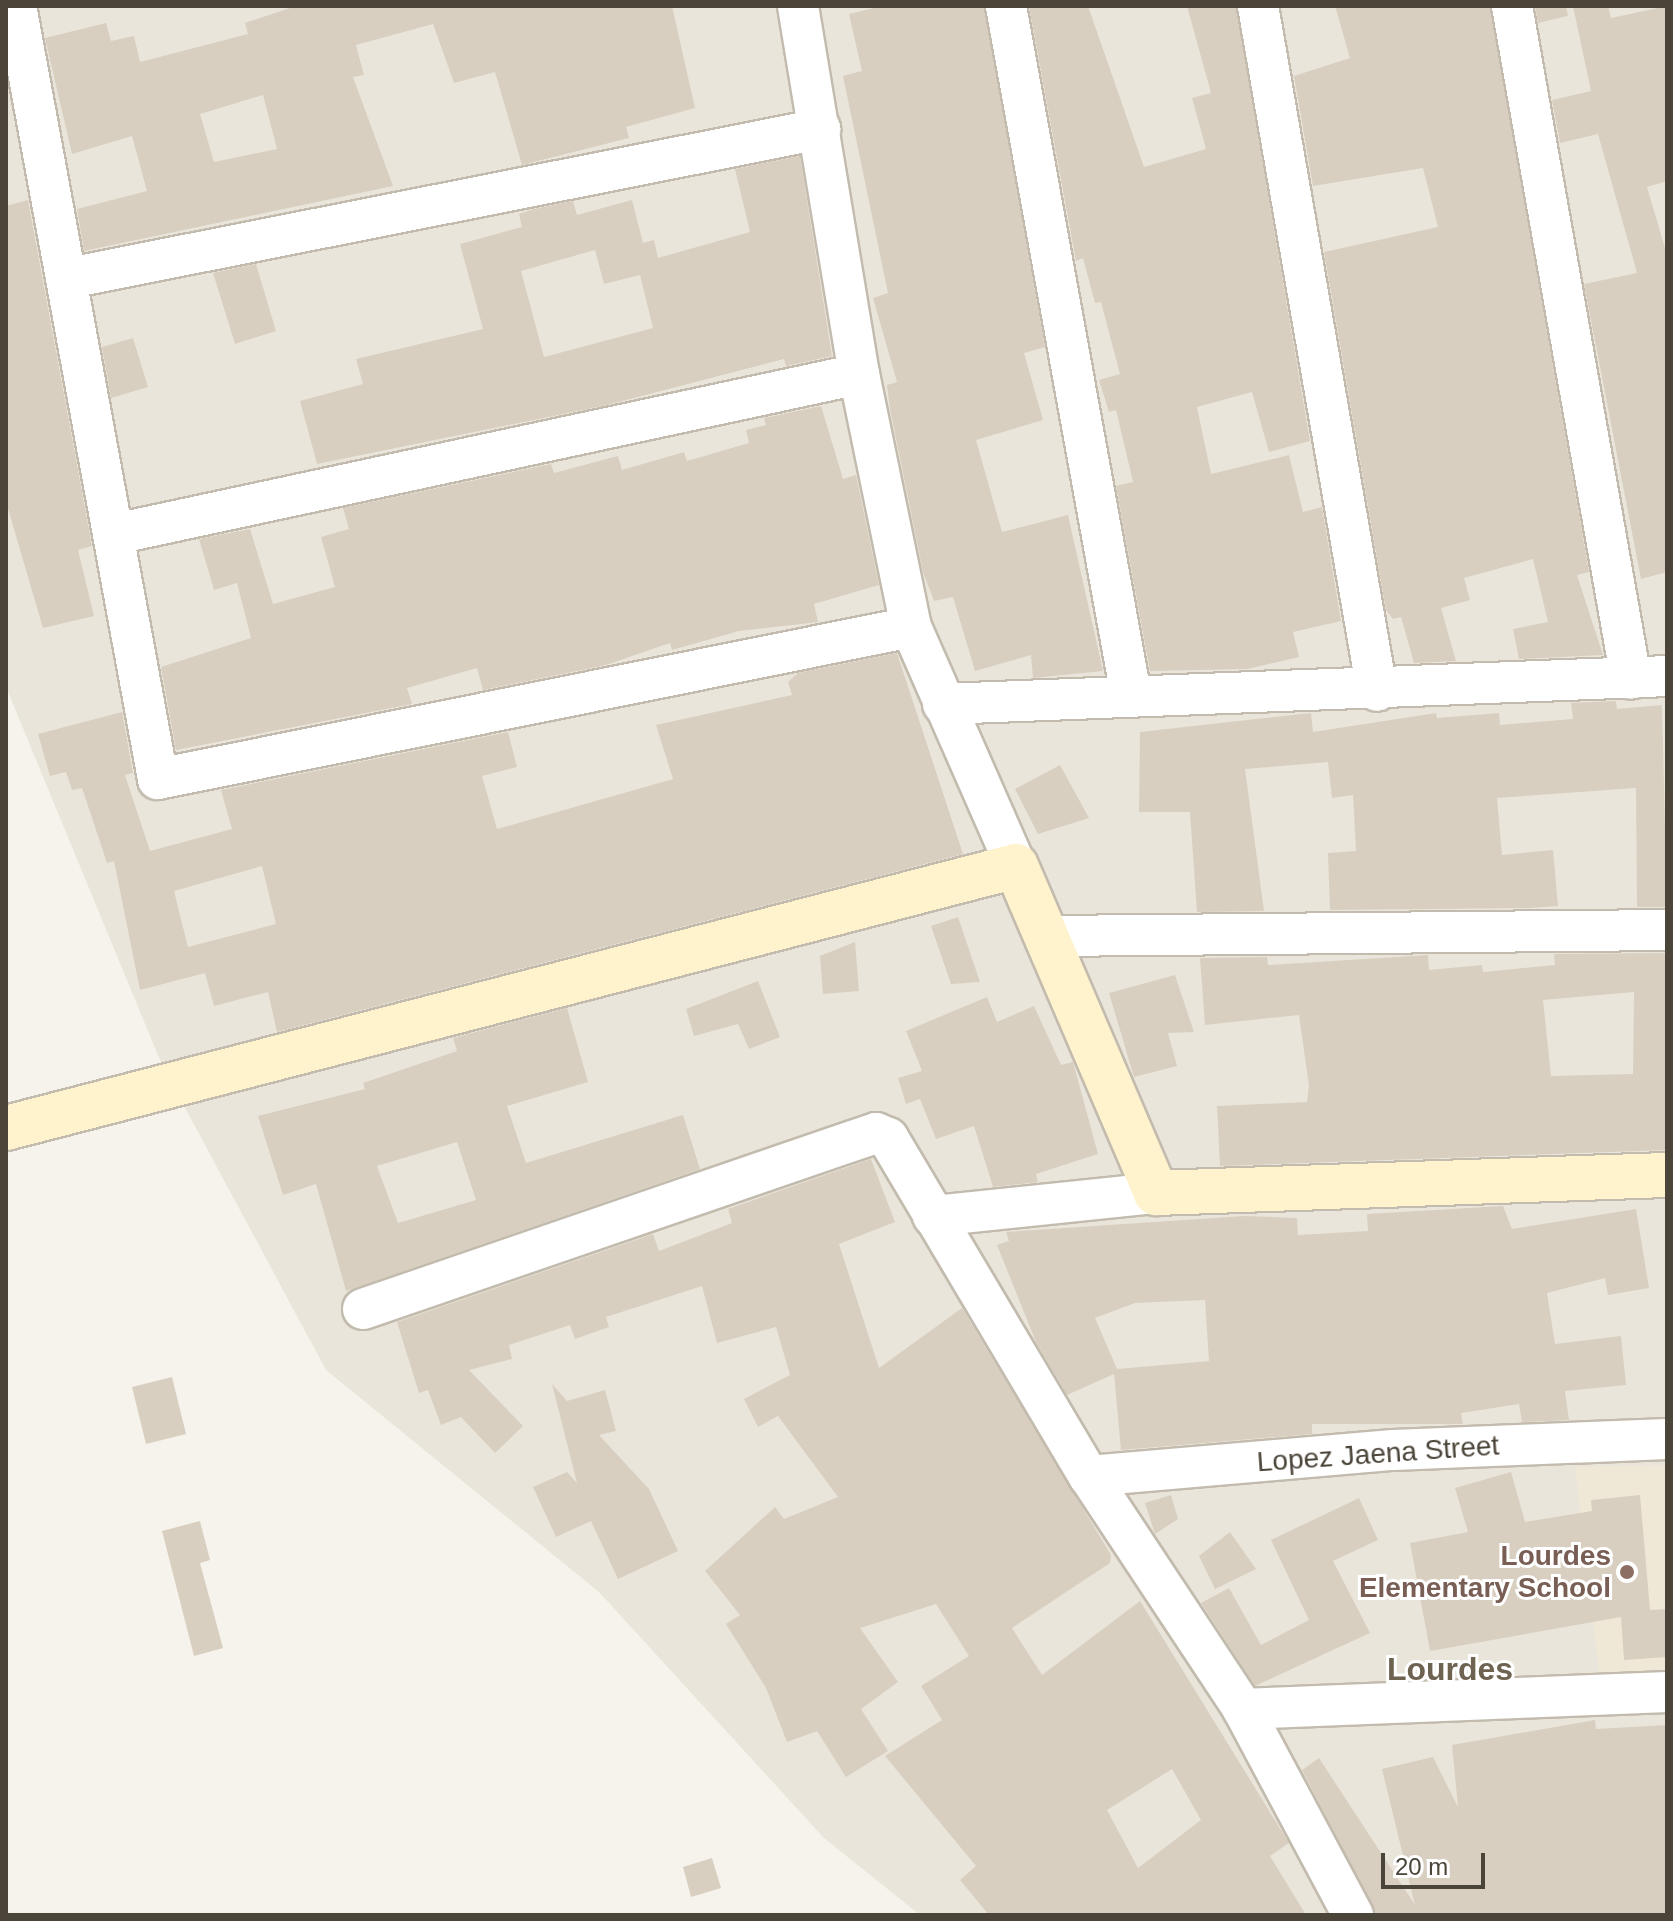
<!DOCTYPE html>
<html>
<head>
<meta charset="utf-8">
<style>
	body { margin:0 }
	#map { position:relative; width:1673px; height:1921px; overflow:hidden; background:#f6f3ec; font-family:Helvetica,sans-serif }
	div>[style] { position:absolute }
	.residential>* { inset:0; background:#eae5da }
	.education>* { inset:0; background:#efe8d6 }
	.building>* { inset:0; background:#d8cfc1 }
	.roads { filter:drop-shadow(2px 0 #c2bbae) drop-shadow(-2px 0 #c2bbae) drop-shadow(0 2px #c2bbae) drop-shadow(0 -2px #c2bbae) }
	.street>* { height:40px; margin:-20px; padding:0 20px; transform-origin:20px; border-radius:20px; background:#fff }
	.secondary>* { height:44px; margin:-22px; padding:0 22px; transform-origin:22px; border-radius:22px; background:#fff3cd }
	.dots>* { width:22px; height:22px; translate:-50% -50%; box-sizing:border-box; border:4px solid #fff; border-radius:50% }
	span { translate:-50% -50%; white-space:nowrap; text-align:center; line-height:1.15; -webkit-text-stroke:6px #fff; paint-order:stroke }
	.street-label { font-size:28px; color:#4b4439 }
	.education-label { font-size:28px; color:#785e54; font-weight:700 }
	.right { translate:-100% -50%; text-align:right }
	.quarter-label { font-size:32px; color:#6e6250; font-weight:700 }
	.frame { position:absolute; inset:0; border:8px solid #4b4439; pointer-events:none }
	.scale { position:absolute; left:1381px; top:1853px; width:104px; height:36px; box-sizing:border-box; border:4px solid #4b4439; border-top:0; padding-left:10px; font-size:24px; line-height:28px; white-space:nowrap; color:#4b4439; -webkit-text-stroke:6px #fff; paint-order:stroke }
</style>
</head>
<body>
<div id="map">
	<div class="residential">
		<div style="clip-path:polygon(6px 6px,1667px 6px,1667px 1915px,920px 1915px,824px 1838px,599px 1592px,326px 1370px,162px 1065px,6px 687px)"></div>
	</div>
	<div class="education">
		<div style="clip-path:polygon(1667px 1465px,1667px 1676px,1600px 1680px,1575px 1467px)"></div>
	</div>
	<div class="building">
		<div style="clip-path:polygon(evenodd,296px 6px,672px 6px,695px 108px,626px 127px,629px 138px,522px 165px,495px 72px,454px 83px,433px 24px,356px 45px,364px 75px,353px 77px,393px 186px,84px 251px,77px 209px,147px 191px,132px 136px,72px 154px,45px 38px,106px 23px,111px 41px,134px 36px,140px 62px,248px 34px,245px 23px,296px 6px,263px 95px,277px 149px,214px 162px,200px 114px,263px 95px)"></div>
		<div style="clip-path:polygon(882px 6px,984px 6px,1045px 347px,1024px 353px,1043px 420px,976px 440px,1002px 532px,1068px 515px,1103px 671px,1033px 678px,1031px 655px,975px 671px,953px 597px,934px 601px,923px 572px,890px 409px,887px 385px,897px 382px,873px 298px,888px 293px,843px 76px,862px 71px,849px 14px)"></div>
		<div style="clip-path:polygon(1029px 6px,1088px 6px,1144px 167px,1206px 149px,1192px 98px,1211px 93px,1187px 6px,1236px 6px,1310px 441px,1269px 452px,1252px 392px,1197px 407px,1211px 474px,1289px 455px,1303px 512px,1322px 507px,1341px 621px,1293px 632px,1299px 657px,1247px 669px,1150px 671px,1116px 486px,1133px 482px,1116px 410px,1109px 412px,1099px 380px,1120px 374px,1101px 302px,1095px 303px,1083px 258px,1076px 261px)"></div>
		<div style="clip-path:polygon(1335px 6px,1490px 6px,1589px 572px,1577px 575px,1603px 655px,1519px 659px,1513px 629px,1548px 622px,1533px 559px,1464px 578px,1470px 600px,1441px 608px,1456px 661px,1414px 663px,1401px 617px,1393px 619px,1386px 610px,1324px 252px,1438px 227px,1423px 168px,1313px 186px,1294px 76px,1350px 58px)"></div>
		<div style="clip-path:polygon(1535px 6px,1566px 6px,1568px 16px,1538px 23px)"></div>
		<div style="clip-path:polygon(1573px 6px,1608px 6px,1611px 18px,1667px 6px,1667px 181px,1647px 187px,1667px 255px,1667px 572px,1641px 579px,1584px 284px,1637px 273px,1598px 134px,1560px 143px,1552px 100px,1591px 91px)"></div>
		<div style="clip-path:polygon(evenodd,800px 156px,832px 356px,786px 366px,784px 359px,607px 405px,317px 464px,300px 401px,363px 384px,356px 359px,483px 329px,460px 244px,522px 227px,519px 214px,534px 209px,573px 201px,577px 215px,632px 200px,643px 243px,654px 240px,658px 258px,750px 232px,735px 169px,800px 156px,595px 250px,604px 284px,640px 275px,653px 328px,544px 357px,521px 271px,595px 250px)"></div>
		<div style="clip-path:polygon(28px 200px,92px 546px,78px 550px,94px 616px,43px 628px,6px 502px,6px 206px)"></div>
		<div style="clip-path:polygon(256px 264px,276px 331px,235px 344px,213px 273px)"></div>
		<div style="clip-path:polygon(133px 338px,148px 387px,111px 398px,102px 347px)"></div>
		<div style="clip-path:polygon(821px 406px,843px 479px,856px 475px,879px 585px,814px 604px,818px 622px,739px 631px,672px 650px,670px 643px,606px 665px,483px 690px,477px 668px,407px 688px,412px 704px,176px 750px,161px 667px,251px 638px,237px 583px,214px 590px,199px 539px,250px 529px,273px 604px,335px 587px,321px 537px,349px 529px,343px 508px,551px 464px,554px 473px,618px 456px,622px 470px,684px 452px,687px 461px,749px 443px,746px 430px,766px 425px,764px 418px)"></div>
		<div style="clip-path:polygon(evenodd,897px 653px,963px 854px,277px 1032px,268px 992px,214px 1006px,205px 973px,140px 990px,114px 861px,107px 863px,82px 788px,72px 790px,66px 772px,50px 776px,38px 734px,122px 712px,133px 773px,125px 775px,150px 851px,232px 829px,221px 790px,508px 732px,517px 767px,482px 776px,497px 829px,673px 779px,656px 725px,792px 695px,788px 682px,798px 673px,897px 653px,262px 866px,276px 924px,188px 947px,174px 891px,262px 866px)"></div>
		<div style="clip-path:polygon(1616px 701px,1617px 709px,1662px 705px,1667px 907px,1637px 907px,1636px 788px,1497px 798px,1502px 855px,1553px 850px,1558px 906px,1530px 908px,1330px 910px,1328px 853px,1356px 851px,1353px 795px,1332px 798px,1328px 762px,1245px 769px,1264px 911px,1197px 912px,1190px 812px,1139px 812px,1140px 732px,1311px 713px,1313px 732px,1436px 713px,1437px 718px,1499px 713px,1500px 725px,1573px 719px,1571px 703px)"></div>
		<div style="clip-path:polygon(1060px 765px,1089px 818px,1038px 834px,1015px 789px)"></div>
		<div style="clip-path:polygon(958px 917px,980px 982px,951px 984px,931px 926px)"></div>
		<div style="clip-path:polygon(855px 942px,859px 991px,823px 994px,820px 956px)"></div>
		<div style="clip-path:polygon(evenodd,1667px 953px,1667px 1150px,1220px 1166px,1217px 1106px,1307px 1102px,1309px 1086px,1299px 1015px,1205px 1025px,1200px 958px,1267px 957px,1268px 965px,1428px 955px,1429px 970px,1482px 965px,1483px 972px,1555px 965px,1554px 954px,1667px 953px,1634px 992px,1633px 1074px,1551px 1076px,1543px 1000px,1634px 992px)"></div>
		<div style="clip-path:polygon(1175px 975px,1194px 1032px,1168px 1033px,1177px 1066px,1134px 1077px,1109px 993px)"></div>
		<div style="clip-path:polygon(758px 981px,780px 1037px,749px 1049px,738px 1024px,694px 1036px,686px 1009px)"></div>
		<div style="clip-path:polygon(987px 997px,997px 1022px,1034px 1006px,1061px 1065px,1073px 1062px,1098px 1154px,1036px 1174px,1038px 1182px,993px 1187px,974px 1126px,936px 1139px,920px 1099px,906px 1104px,898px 1078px,922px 1071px,906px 1031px)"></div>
		<div style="clip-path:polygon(evenodd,567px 1008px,588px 1082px,507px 1106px,526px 1163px,683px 1115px,700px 1169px,346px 1291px,316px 1184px,283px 1195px,258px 1116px,365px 1089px,363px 1083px,457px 1051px,453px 1038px,567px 1008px,457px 1142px,476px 1200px,398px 1223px,377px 1166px,457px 1142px)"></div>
		<div style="clip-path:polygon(evenodd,871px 1159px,895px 1222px,839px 1244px,879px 1368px,962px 1308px,1111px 1555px,1110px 1563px,1012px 1628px,1042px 1675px,1140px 1601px,1289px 1843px,1270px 1856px,1306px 1915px,989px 1915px,960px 1880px,976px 1866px,885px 1756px,942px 1720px,921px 1686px,969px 1656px,936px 1604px,860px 1628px,898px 1682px,861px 1709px,888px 1751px,846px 1777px,817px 1731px,787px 1742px,766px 1688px,726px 1624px,740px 1615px,705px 1571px,775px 1507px,784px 1519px,838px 1497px,778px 1416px,758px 1427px,744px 1399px,790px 1375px,776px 1327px,717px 1343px,702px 1286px,606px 1317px,609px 1327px,575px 1339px,570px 1325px,509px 1345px,512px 1359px,469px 1370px,523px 1426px,495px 1453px,461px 1417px,441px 1425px,428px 1390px,419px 1393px,397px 1322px,653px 1234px,659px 1251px,732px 1223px,728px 1209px,871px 1159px,1172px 1769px,1201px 1820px,1138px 1868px,1107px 1810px,1172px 1769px)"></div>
		<div style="clip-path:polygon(evenodd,1503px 1206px,1512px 1229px,1636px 1209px,1649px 1288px,1608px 1295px,1605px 1278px,1547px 1293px,1555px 1344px,1621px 1336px,1626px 1385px,1565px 1391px,1569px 1420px,1522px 1422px,1519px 1404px,1461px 1413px,1463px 1424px,1312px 1424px,1312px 1434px,1121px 1450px,1114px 1374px,1067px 1395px,1036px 1342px,997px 1245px,1009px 1241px,1006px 1232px,1244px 1216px,1297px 1218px,1298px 1235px,1368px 1231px,1367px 1214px,1503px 1206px,1205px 1300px,1209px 1361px,1117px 1369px,1095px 1318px,1135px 1303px,1205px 1300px)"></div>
		<div style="clip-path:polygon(172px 1377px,186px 1434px,146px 1444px,132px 1387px)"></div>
		<div style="clip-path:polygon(552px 1384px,567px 1401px,605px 1390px,616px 1431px,599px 1435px,649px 1489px,678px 1551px,618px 1579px,591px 1521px,556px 1537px,533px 1487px,567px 1472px,577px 1483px)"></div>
		<div style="clip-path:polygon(1511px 1472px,1525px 1522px,1592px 1511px,1591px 1500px,1640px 1495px,1650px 1610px,1667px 1609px,1667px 1657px,1624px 1660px,1621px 1617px,1430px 1651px,1410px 1543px,1468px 1532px,1455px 1488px)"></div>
		<div style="clip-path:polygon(1171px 1495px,1178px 1519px,1155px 1534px,1145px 1503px)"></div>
		<div style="clip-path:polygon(1359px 1498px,1378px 1540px,1333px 1561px,1370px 1633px,1255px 1686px,1201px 1603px,1229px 1588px,1261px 1645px,1309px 1620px,1271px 1540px)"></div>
		<div style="clip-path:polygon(200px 1521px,210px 1560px,200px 1563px,223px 1648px,194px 1656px,162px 1531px)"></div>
		<div style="clip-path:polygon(1230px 1532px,1256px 1569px,1215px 1589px,1199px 1556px)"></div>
		<div style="clip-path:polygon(1595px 1720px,1596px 1729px,1667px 1725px,1667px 1915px,1377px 1915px,1302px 1770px,1319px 1758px,1415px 1905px,1382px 1769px,1433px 1757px,1458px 1807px,1452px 1745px)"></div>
		<div style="clip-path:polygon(712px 1858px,721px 1888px,691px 1897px,683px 1867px)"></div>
	</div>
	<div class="roads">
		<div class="street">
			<div style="left:16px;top:6px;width:786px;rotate:79.59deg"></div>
			<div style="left:158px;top:779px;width:768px;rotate:-11.41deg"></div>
			<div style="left:798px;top:6px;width:373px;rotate:80.6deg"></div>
			<div style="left:859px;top:374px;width:258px;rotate:78.4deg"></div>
			<div style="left:911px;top:627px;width:261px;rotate:66.3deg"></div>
			<div style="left:1006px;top:6px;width:700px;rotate:79.72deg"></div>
			<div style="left:1258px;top:6px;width:695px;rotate:80.14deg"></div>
			<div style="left:1512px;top:6px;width:683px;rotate:79.97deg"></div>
			<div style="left:69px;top:278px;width:766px;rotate:-11.22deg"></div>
			<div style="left:115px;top:534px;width:761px;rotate:-12.14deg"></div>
			<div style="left:943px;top:704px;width:725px;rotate:-2.21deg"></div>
			<div style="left:1047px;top:936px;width:620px;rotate:-0.55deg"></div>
			<div style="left:933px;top:1216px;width:224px;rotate:-5.9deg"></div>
			<div style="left:363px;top:1309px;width:542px;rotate:-18.94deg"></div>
			<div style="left:876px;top:1133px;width:13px;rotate:23deg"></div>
			<div style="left:888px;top:1138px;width:393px;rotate:59.3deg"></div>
			<div style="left:1089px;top:1476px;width:279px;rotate:56.5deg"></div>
			<div style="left:1243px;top:1709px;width:234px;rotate:61.9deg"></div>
			<div style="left:1089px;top:1476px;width:305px;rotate:-4.9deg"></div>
			<div style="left:1393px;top:1450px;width:274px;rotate:-2.3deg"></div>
			<div style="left:1243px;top:1709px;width:424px;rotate:-2.3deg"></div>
		</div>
		<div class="secondary">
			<div style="left:6px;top:1128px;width:1043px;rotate:-14.54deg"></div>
			<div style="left:1016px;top:866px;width:356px;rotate:66.8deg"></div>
			<div style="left:1156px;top:1193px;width:511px;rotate:-2.02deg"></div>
		</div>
	</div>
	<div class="dots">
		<div style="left:1627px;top:1572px;background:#8d6e63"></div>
	</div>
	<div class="street-label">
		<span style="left:1378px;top:1454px;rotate:-4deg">Lopez Jaena Street</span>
	</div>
	<div class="education-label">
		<span class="right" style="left:1611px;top:1572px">Lourdes<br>Elementary School</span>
	</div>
	<div class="quarter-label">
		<span style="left:1450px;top:1669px">Lourdes</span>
	</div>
	<div class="frame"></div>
	<div class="scale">20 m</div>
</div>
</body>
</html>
